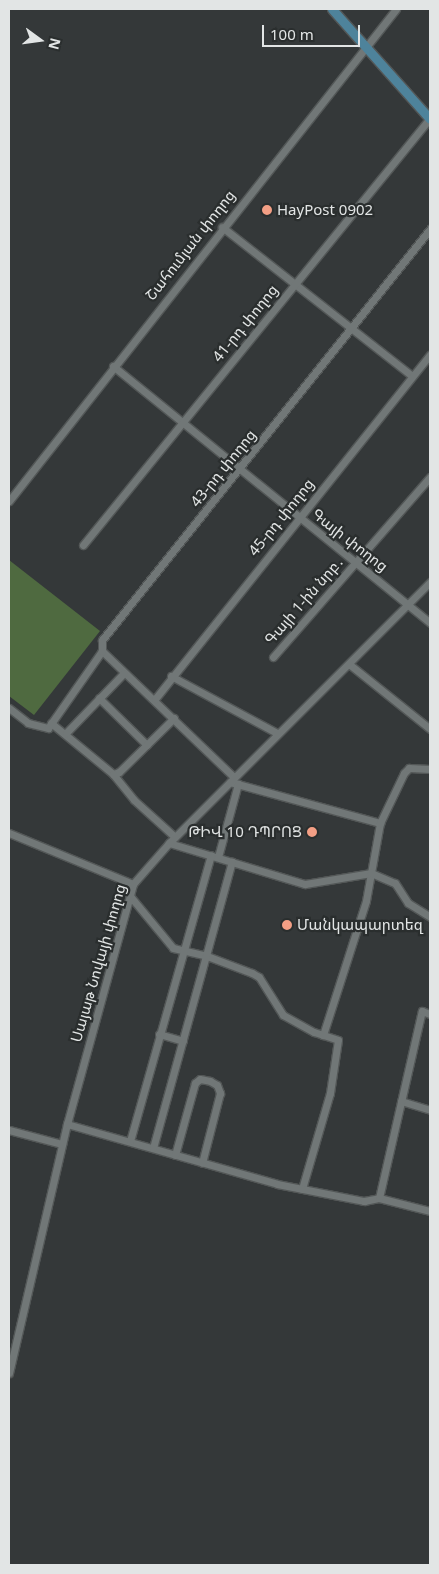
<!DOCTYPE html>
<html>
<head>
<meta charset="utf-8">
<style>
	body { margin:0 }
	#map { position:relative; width:439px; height:1574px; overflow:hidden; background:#343839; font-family:Georgia,"Noto Sans Armenian",serif }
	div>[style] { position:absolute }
	.green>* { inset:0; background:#4f6a40 }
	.roads { filter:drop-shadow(1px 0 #535757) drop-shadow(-1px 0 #535757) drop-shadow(0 1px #535757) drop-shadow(0 -1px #535757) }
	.minor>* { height:7px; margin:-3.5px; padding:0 3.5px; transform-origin:3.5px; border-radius:3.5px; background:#717777 }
	.major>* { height:9px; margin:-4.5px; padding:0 4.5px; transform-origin:4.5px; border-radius:4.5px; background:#4e839b }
	.dots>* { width:14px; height:14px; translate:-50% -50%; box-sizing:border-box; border:2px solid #2a2e2e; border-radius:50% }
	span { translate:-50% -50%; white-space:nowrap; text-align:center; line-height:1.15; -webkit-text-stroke:4.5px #2a2e2e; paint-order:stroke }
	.poi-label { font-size:15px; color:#e2e5e5 }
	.left { translate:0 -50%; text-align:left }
	.right { translate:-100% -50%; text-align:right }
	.street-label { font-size:15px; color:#e2e5e5 }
	.frame { position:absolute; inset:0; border:10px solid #e2e5e5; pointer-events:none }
	.north { position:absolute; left:15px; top:15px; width:50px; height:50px; -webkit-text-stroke:4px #2a2e2e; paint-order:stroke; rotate:104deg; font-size:14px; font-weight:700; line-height:20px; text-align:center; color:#e2e5e5 }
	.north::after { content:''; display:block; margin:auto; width:18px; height:22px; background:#e2e5e5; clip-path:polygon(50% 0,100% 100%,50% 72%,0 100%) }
	.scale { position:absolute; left:262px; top:25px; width:98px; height:22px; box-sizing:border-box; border:2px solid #e2e5e5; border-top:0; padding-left:6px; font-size:15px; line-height:18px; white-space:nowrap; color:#e2e5e5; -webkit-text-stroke:4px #2a2e2e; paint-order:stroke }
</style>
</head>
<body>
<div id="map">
	<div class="green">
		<div style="clip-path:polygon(9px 560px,100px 631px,34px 715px,9px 696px)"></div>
	</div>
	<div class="roads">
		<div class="minor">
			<div style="left:222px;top:227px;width:241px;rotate:38.1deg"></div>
			<div style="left:113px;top:366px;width:408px;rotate:39deg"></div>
			<div style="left:9px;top:501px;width:626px;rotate:-51.81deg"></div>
			<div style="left:83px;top:545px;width:550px;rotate:-50.9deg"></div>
			<div style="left:102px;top:651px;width:182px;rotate:43.7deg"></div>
			<div style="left:273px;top:657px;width:239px;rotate:-48.9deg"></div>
			<div style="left:349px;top:664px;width:104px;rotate:38.7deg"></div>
			<div style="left:171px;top:676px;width:120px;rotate:28.3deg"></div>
			<div style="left:99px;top:698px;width:67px;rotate:44.4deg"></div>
			<div style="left:155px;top:699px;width:441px;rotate:-51.4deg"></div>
			<div style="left:9px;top:708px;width:24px;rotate:38deg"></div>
			<div style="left:28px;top:723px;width:21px;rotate:14deg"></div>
			<div style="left:48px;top:728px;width:94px;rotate:-55deg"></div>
			<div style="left:102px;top:651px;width:11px;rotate:-90deg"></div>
			<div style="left:102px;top:640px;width:526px;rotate:-51.41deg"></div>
			<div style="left:51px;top:723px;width:80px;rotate:39.4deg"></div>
			<div style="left:113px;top:774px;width:6px;rotate:-18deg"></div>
			<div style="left:119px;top:772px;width:77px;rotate:-44.5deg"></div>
			<div style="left:66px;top:733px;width:83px;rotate:-46deg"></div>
			<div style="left:113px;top:774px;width:33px;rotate:51deg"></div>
			<div style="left:134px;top:800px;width:55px;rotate:42.1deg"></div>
			<div style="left:230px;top:782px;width:156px;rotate:15.3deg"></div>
			<div style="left:380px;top:823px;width:79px;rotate:100.2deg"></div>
			<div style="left:366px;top:901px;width:141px;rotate:107.8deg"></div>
			<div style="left:380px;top:823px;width:55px;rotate:-64.4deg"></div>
			<div style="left:404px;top:773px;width:7px;rotate:-45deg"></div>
			<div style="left:409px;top:768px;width:21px;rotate:3deg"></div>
			<div style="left:9px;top:833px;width:134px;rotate:22.4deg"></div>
			<div style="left:169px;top:843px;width:142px;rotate:16.8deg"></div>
			<div style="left:305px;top:884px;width:67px;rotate:-9.5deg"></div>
			<div style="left:371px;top:873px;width:26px;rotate:23deg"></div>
			<div style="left:395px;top:883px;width:24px;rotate:57deg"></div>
			<div style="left:408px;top:903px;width:26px;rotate:32deg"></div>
			<div style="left:218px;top:857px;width:76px;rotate:-74.7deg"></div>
			<div style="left:130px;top:896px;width:67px;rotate:50.4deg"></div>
			<div style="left:173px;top:948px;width:35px;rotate:13deg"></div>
			<div style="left:207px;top:956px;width:48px;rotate:20.7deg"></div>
			<div style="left:252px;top:973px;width:8px;rotate:30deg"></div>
			<div style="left:259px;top:977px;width:45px;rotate:57.7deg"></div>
			<div style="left:283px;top:1015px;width:35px;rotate:29deg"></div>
			<div style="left:314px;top:1032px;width:25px;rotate:18deg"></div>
			<div style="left:338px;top:1040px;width:54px;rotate:98.6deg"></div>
			<div style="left:330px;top:1093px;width:100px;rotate:106.3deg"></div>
			<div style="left:159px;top:1034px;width:25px;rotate:16deg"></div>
			<div style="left:401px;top:1101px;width:30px;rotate:17deg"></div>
			<div style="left:67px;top:1124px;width:218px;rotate:15.9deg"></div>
			<div style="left:277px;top:1184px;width:89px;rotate:11.1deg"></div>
			<div style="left:364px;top:1201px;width:15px;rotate:-11deg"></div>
			<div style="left:379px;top:1198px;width:53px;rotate:14.3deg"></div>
			<div style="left:9px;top:1130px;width:55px;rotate:14.8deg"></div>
			<div style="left:130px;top:1141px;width:297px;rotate:-74.2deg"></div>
			<div style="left:153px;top:1148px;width:297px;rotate:-74.6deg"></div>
			<div style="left:175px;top:1155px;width:75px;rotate:-74.5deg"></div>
			<div style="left:195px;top:1083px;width:6px;rotate:-39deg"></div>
			<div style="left:200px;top:1079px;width:10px;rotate:11deg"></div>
			<div style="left:210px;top:1081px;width:8px;rotate:30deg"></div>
			<div style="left:217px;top:1085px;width:9px;rotate:69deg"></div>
			<div style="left:220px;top:1093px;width:72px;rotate:104.4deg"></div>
			<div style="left:379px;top:1198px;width:192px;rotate:-77.1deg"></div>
			<div style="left:422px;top:1011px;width:9px;rotate:21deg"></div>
			<div style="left:9px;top:1373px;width:256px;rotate:-76.9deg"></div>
			<div style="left:67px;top:1124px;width:249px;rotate:-74.6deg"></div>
			<div style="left:133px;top:884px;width:55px;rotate:-48.7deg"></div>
			<div style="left:169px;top:843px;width:369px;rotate:-45deg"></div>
		</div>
		<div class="major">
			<div style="left:332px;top:9px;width:147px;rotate:48.3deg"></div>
		</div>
	</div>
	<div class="dots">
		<div style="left:267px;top:210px;background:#f39f85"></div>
		<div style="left:312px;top:832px;background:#f39f85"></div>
		<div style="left:287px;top:925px;background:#f39f85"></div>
	</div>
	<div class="poi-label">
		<span class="left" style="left:277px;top:210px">HayPost 0902</span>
		<span class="right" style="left:302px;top:832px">ԹԻՎ 10 ԴՊՐՈՑ</span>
		<span class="left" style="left:297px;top:925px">Մանկապարտեզ</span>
	</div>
	<div class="street-label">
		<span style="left:190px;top:245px;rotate:-52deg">Շահումյան փողոց</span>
		<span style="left:245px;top:323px;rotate:-51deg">41-րդ փողոց</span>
		<span style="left:223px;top:468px;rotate:-51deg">43-րդ փողոց</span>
		<span style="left:281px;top:517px;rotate:-51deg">45-րդ փողոց</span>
		<span style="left:350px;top:540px;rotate:38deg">Գայի փողոց</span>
		<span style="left:304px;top:600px;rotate:-49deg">Գայի 1-ին նրբ․</span>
		<span style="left:98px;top:963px;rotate:-74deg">Սայաթ Նովայի փողոց</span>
	</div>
	<div class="frame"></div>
	<div class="north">N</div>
	<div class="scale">100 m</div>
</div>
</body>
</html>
